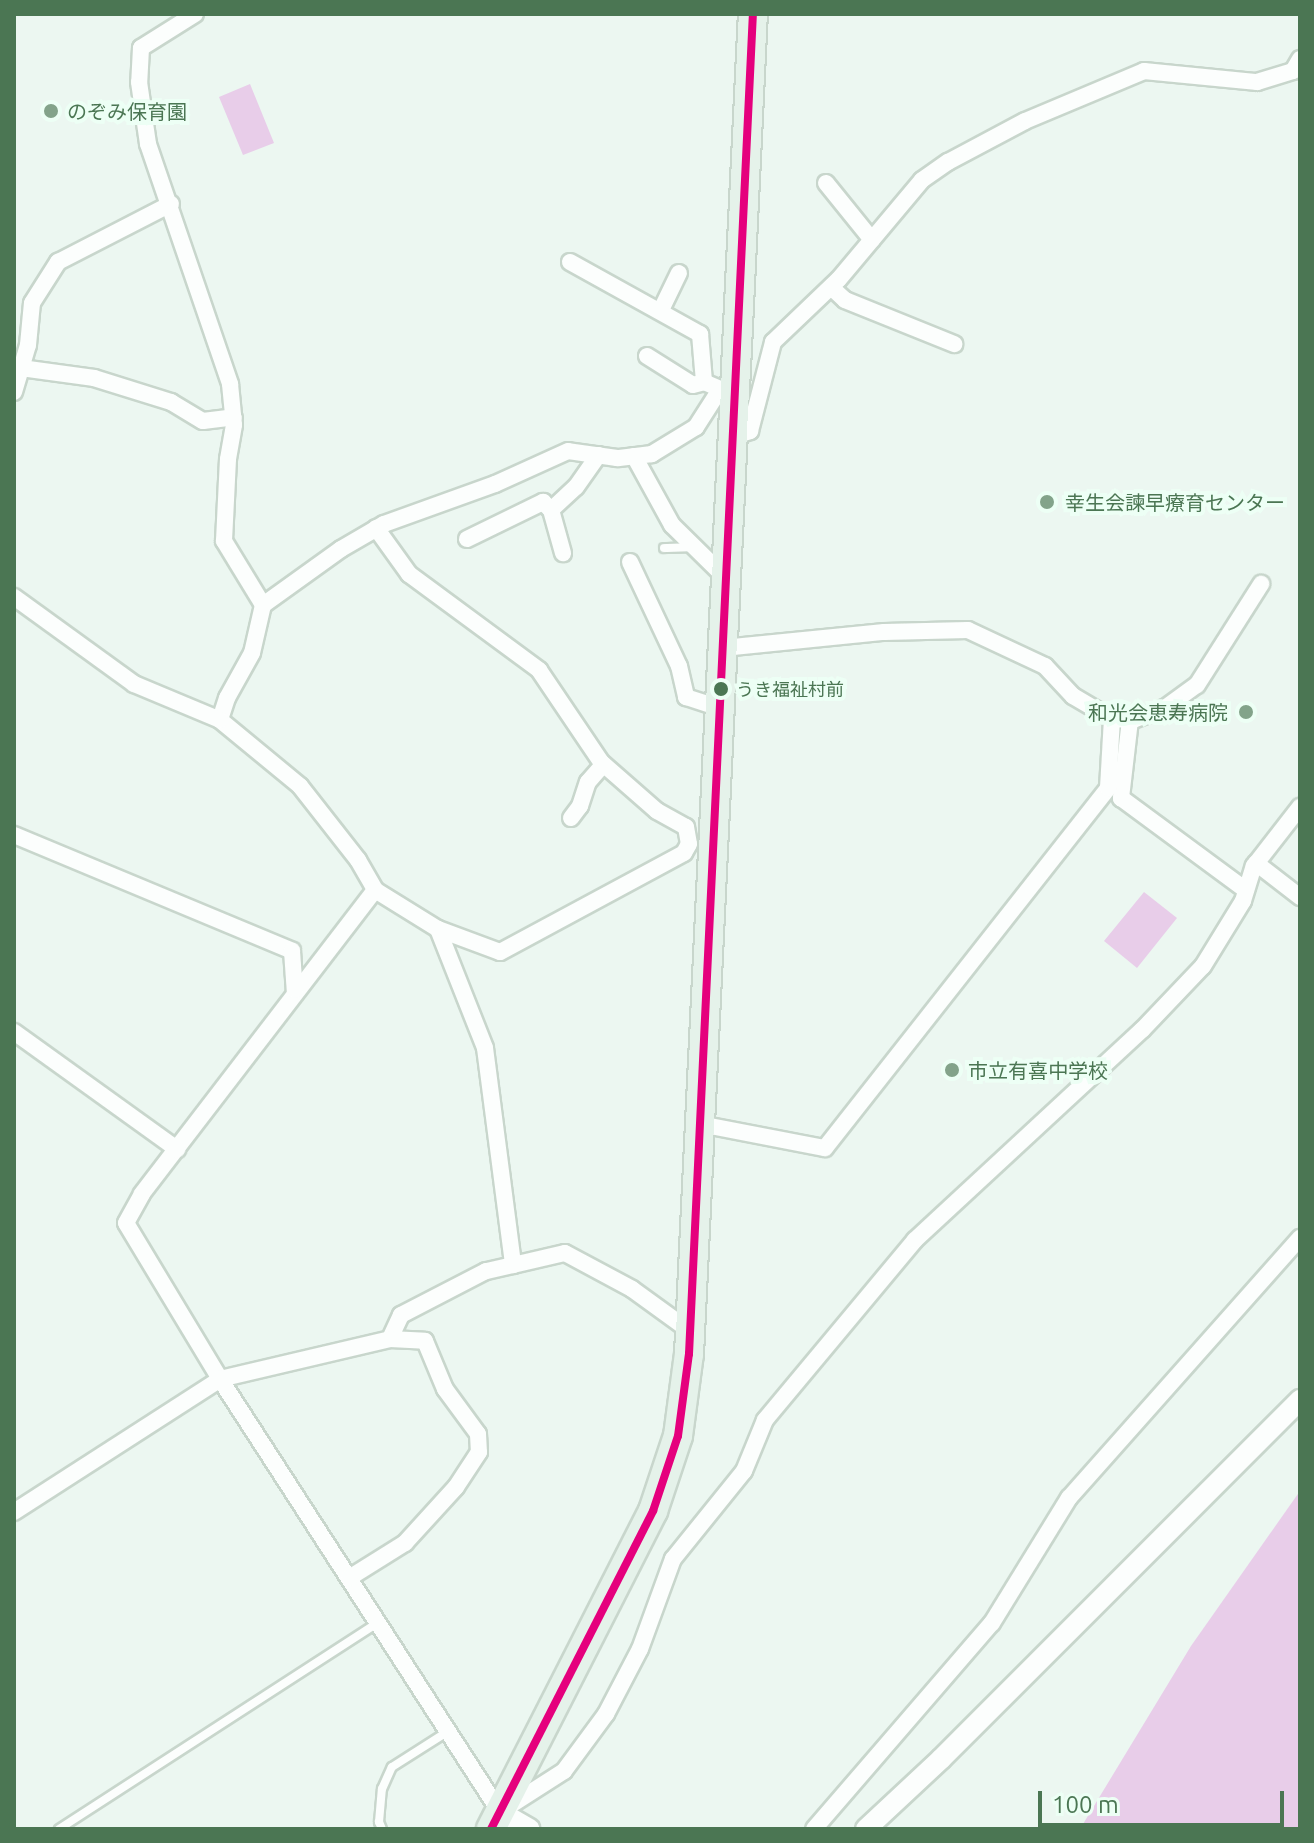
<!DOCTYPE html>
<html>
<head>
<meta charset="utf-8">
<style>
	body { margin:0 }
	#map { position:relative; width:1314px; height:1843px; overflow:hidden; background:#ecf7f1; font-family:Ubuntu,"Noto Sans JP",sans-serif }
	div>[style] { position:absolute }
	.water>* { inset:0; background:#e8cde9 }
	.roads { filter:drop-shadow(2px 0 #c8d6cc) drop-shadow(-2px 0 #c8d6cc) drop-shadow(0 2px #c8d6cc) drop-shadow(0 -2px #c8d6cc) }
	.service>* { height:8px; margin:-4px; padding:0 4px; transform-origin:4px; border-radius:4px; background:#fcfefd }
	.minor>* { height:16px; margin:-8px; padding:0 8px; transform-origin:8px; border-radius:8px; background:#fcfefd }
	.tertiary>* { height:20px; margin:-10px; padding:0 10px; transform-origin:10px; border-radius:10px; background:#fcfefd }
	.trunk>* { height:28px; margin:-14px; padding:0 14px; transform-origin:14px; border-radius:14px; background:#e5f2ea }
	.bus-1>* { height:8px; margin:-4px; padding:0 4px; transform-origin:4px; border-radius:4px; background:#e5007d }
	.dots>* { width:22px; height:22px; translate:-50% -50%; box-sizing:border-box; border:4px solid #edfff5; border-radius:50% }
	span { translate:-50% -50%; white-space:nowrap; text-align:center; line-height:1.15; -webkit-text-stroke:8px #edfff5; paint-order:stroke }
	.bus-label { font-size:18px; color:#4b7653 }
	.left { translate:0 -50%; text-align:left }
	.poi-label { font-size:20px; color:#4b7653 }
	.right { translate:-100% -50%; text-align:right }
	.frame { position:absolute; inset:0; border:16px solid #4b7653; pointer-events:none }
	.scale { position:absolute; left:1038px; top:1791px; width:246px; height:36px; box-sizing:border-box; border:4px solid #4b7653; border-top:0; padding-left:10px; font-size:24px; line-height:28px; white-space:nowrap; color:#4b7653; -webkit-text-stroke:6px #edfff5; paint-order:stroke }
</style>
</head>
<body>
<div id="map">
	<div class="water">
		<div style="clip-path:polygon(250px 84px,274px 143px,243px 155px,219px 97px)"></div>
		<div style="clip-path:polygon(1144px 892px,1177px 918px,1137px 968px,1104px 941px)"></div>
		<div style="clip-path:polygon(1300px 1491px,1300px 1829px,1080px 1829px,1191px 1646px)"></div>
	</div>
	<div class="roads">
		<div class="service">
			<div style="left:664px;top:548px;width:27px;rotate:-2deg"></div>
			<div style="left:59px;top:1829px;width:379px;rotate:-32.9deg"></div>
			<div style="left:382px;top:1829px;width:8px;rotate:-113deg"></div>
			<div style="left:379px;top:1822px;width:33px;rotate:-85deg"></div>
			<div style="left:382px;top:1789px;width:24px;rotate:-66deg"></div>
			<div style="left:392px;top:1767px;width:65px;rotate:-32.5deg"></div>
		</div>
		<div class="minor">
			<div style="left:195px;top:14px;width:64px;rotate:147.8deg"></div>
			<div style="left:141px;top:48px;width:34px;rotate:93deg"></div>
			<div style="left:139px;top:82px;width:63px;rotate:81.7deg"></div>
			<div style="left:148px;top:144px;width:254px;rotate:71.1deg"></div>
			<div style="left:230px;top:384px;width:41px;rotate:84.4deg"></div>
			<div style="left:234px;top:425px;width:35px;rotate:100deg"></div>
			<div style="left:228px;top:459px;width:82px;rotate:92.8deg"></div>
			<div style="left:224px;top:541px;width:75px;rotate:58.6deg"></div>
			<div style="left:826px;top:183px;width:73px;rotate:51.1deg"></div>
			<div style="left:570px;top:262px;width:149px;rotate:29deg"></div>
			<div style="left:700px;top:334px;width:48px;rotate:85.2deg"></div>
			<div style="left:704px;top:382px;width:25px;rotate:23deg"></div>
			<div style="left:831px;top:287px;width:19px;rotate:43deg"></div>
			<div style="left:845px;top:300px;width:118px;rotate:22deg"></div>
			<div style="left:661px;top:310px;width:41px;rotate:-64.1deg"></div>
			<div style="left:647px;top:356px;width:54px;rotate:32.2deg"></div>
			<div style="left:693px;top:385px;width:11px;rotate:-15deg"></div>
			<div style="left:21px;top:368px;width:74px;rotate:7.8deg"></div>
			<div style="left:94px;top:378px;width:81px;rotate:17.3deg"></div>
			<div style="left:171px;top:402px;width:37px;rotate:31deg"></div>
			<div style="left:203px;top:421px;width:31px;rotate:-7deg"></div>
			<div style="left:719px;top:391px;width:43px;rotate:122.6deg"></div>
			<div style="left:696px;top:427px;width:52px;rotate:148.5deg"></div>
			<div style="left:652px;top:454px;width:35px;rotate:173deg"></div>
			<div style="left:617px;top:458px;width:49px;rotate:-171.9deg"></div>
			<div style="left:568px;top:451px;width:80px;rotate:155.7deg"></div>
			<div style="left:495px;top:484px;width:118px;rotate:160.2deg"></div>
			<div style="left:384px;top:524px;width:50px;rotate:149.8deg"></div>
			<div style="left:341px;top:549px;width:96px;rotate:144.3deg"></div>
			<div style="left:263px;top:605px;width:49px;rotate:102.9deg"></div>
			<div style="left:252px;top:653px;width:51px;rotate:119.1deg"></div>
			<div style="left:227px;top:698px;width:23px;rotate:108deg"></div>
			<div style="left:220px;top:720px;width:104px;rotate:39.5deg"></div>
			<div style="left:300px;top:786px;width:94px;rotate:51.9deg"></div>
			<div style="left:358px;top:860px;width:34px;rotate:60deg"></div>
			<div style="left:375px;top:890px;width:383px;rotate:127.5deg"></div>
			<div style="left:142px;top:1194px;width:33px;rotate:119deg"></div>
			<div style="left:126px;top:1223px;width:182px;rotate:58.9deg"></div>
			<div style="left:220px;top:1379px;width:516px;rotate:57.11deg"></div>
			<div style="left:500px;top:1812px;width:76px;rotate:-32.6deg"></div>
			<div style="left:564px;top:1771px;width:71px;rotate:-53.6deg"></div>
			<div style="left:606px;top:1714px;width:73px;rotate:-62.4deg"></div>
			<div style="left:640px;top:1649px;width:96px;rotate:-69.9deg"></div>
			<div style="left:673px;top:1559px;width:113px;rotate:-51.1deg"></div>
			<div style="left:744px;top:1471px;width:55px;rotate:-67.6deg"></div>
			<div style="left:765px;top:1420px;width:234px;rotate:-50.2deg"></div>
			<div style="left:915px;top:1240px;width:309px;rotate:-42.8deg"></div>
			<div style="left:1142px;top:1030px;width:88px;rotate:-46.4deg"></div>
			<div style="left:1203px;top:966px;width:76px;rotate:-58.4deg"></div>
			<div style="left:1243px;top:901px;width:37px;rotate:-73deg"></div>
			<div style="left:1254px;top:866px;width:75px;rotate:-52.1deg"></div>
			<div style="left:14px;top:392px;width:49px;rotate:-73.4deg"></div>
			<div style="left:28px;top:345px;width:42px;rotate:-84.6deg"></div>
			<div style="left:32px;top:303px;width:49px;rotate:-57.6deg"></div>
			<div style="left:58px;top:262px;width:127px;rotate:-27.2deg"></div>
			<div style="left:734px;top:436px;width:17px;rotate:-17deg"></div>
			<div style="left:750px;top:431px;width:92px;rotate:-75.5deg"></div>
			<div style="left:773px;top:342px;width:91px;rotate:-43.7deg"></div>
			<div style="left:839px;top:279px;width:129px;rotate:-50deg"></div>
			<div style="left:922px;top:180px;width:32px;rotate:-35deg"></div>
			<div style="left:948px;top:162px;width:87px;rotate:-28deg"></div>
			<div style="left:1025px;top:121px;width:129px;rotate:-22.8deg"></div>
			<div style="left:1144px;top:71px;width:114px;rotate:5.6deg"></div>
			<div style="left:1257px;top:82px;width:38px;rotate:-17deg"></div>
			<div style="left:1293px;top:71px;width:14px;rotate:-60deg"></div>
			<div style="left:634px;top:456px;width:79px;rotate:61.2deg"></div>
			<div style="left:672px;top:525px;width:77px;rotate:44.5deg"></div>
			<div style="left:551px;top:510px;width:45px;rotate:74.4deg"></div>
			<div style="left:376px;top:528px;width:57px;rotate:54.3deg"></div>
			<div style="left:409px;top:574px;width:162px;rotate:36.4deg"></div>
			<div style="left:539px;top:670px;width:111px;rotate:56deg"></div>
			<div style="left:601px;top:762px;width:74px;rotate:41.2deg"></div>
			<div style="left:657px;top:811px;width:33px;rotate:29deg"></div>
			<div style="left:686px;top:827px;width:17px;rotate:80deg"></div>
			<div style="left:689px;top:844px;width:10px;rotate:119deg"></div>
			<div style="left:684px;top:853px;width:209px;rotate:151.7deg"></div>
			<div style="left:500px;top:952px;width:66px;rotate:-159.6deg"></div>
			<div style="left:467px;top:539px;width:85px;rotate:-26deg"></div>
			<div style="left:543px;top:502px;width:11px;rotate:45deg"></div>
			<div style="left:551px;top:510px;width:34px;rotate:-43deg"></div>
			<div style="left:576px;top:487px;width:39px;rotate:-55deg"></div>
			<div style="left:630px;top:562px;width:115px;rotate:64.8deg"></div>
			<div style="left:679px;top:666px;width:32px;rotate:77deg"></div>
			<div style="left:686px;top:697px;width:36px;rotate:18deg"></div>
			<div style="left:14px;top:597px;width:148px;rotate:35.9deg"></div>
			<div style="left:134px;top:684px;width:93px;rotate:22.7deg"></div>
			<div style="left:723px;top:648px;width:162px;rotate:-5.7deg"></div>
			<div style="left:884px;top:632px;width:84px;rotate:-1.4deg"></div>
			<div style="left:968px;top:630px;width:85px;rotate:25.1deg"></div>
			<div style="left:1045px;top:666px;width:41px;rotate:47deg"></div>
			<div style="left:1073px;top:696px;width:45px;rotate:30.5deg"></div>
			<div style="left:1112px;top:719px;width:21px;rotate:3deg"></div>
			<div style="left:1133px;top:720px;width:34px;rotate:-21deg"></div>
			<div style="left:1165px;top:708px;width:39px;rotate:-36deg"></div>
			<div style="left:1197px;top:685px;width:120px;rotate:-57.6deg"></div>
			<div style="left:1130px;top:720px;width:79px;rotate:96.6deg"></div>
			<div style="left:1121px;top:798px;width:155px;rotate:36.4deg"></div>
			<div style="left:571px;top:818px;width:15px;rotate:-53deg"></div>
			<div style="left:580px;top:806px;width:25px;rotate:-72deg"></div>
			<div style="left:588px;top:782px;width:23px;rotate:-49deg"></div>
			<div style="left:14px;top:835px;width:301px;rotate:22.6deg"></div>
			<div style="left:292px;top:951px;width:39px;rotate:86deg"></div>
			<div style="left:1256px;top:863px;width:56px;rotate:37.7deg"></div>
			<div style="left:375px;top:890px;width:74px;rotate:31.8deg"></div>
			<div style="left:438px;top:929px;width:128px;rotate:68.4deg"></div>
			<div style="left:485px;top:1048px;width:219px;rotate:82.6deg"></div>
			<div style="left:513px;top:1265px;width:28px;rotate:167deg"></div>
			<div style="left:486px;top:1271px;width:96px;rotate:152.6deg"></div>
			<div style="left:401px;top:1315px;width:26px;rotate:115deg"></div>
			<div style="left:14px;top:1032px;width:201px;rotate:35.7deg"></div>
			<div style="left:700px;top:1124px;width:127px;rotate:10.9deg"></div>
			<div style="left:825px;top:1148px;width:458px;rotate:-51.8deg"></div>
			<div style="left:1108px;top:788px;width:69px;rotate:-86.7deg"></div>
			<div style="left:513px;top:1265px;width:53px;rotate:-13deg"></div>
			<div style="left:565px;top:1253px;width:76px;rotate:28.2deg"></div>
			<div style="left:632px;top:1289px;width:72px;rotate:35.9deg"></div>
			<div style="left:14px;top:1512px;width:245px;rotate:-32.8deg"></div>
			<div style="left:220px;top:1379px;width:175px;rotate:-13.2deg"></div>
			<div style="left:390px;top:1339px;width:35px;rotate:3deg"></div>
			<div style="left:425px;top:1341px;width:52px;rotate:67.4deg"></div>
			<div style="left:445px;top:1389px;width:56px;rotate:53.7deg"></div>
			<div style="left:478px;top:1434px;width:18px;rotate:87deg"></div>
			<div style="left:479px;top:1452px;width:42px;rotate:123.3deg"></div>
			<div style="left:456px;top:1487px;width:76px;rotate:132.3deg"></div>
			<div style="left:405px;top:1543px;width:66px;rotate:148deg"></div>
			<div style="left:814px;top:1829px;width:272px;rotate:-49.2deg"></div>
			<div style="left:992px;top:1623px;width:147px;rotate:-58.4deg"></div>
			<div style="left:1069px;top:1498px;width:348px;rotate:-48.4deg"></div>
		</div>
		<div class="tertiary">
			<div style="left:500px;top:1812px;width:34px;rotate:30deg"></div>
			<div style="left:866px;top:1829px;width:103px;rotate:-43deg"></div>
			<div style="left:941px;top:1759px;width:508px;rotate:-45deg"></div>
		</div>
		<div class="trunk">
			<div style="left:491px;top:1829px;width:357px;rotate:-63deg"></div>
			<div style="left:653px;top:1511px;width:79px;rotate:-71.6deg"></div>
			<div style="left:678px;top:1436px;width:83px;rotate:-82.4deg"></div>
			<div style="left:689px;top:1354px;width:1342px;rotate:-87.27deg"></div>
		</div>
	</div>
	<div class="bus-1">
		<div style="left:491px;top:1829px;width:357px;rotate:-63deg"></div>
		<div style="left:653px;top:1511px;width:79px;rotate:-71.6deg"></div>
		<div style="left:678px;top:1436px;width:83px;rotate:-82.4deg"></div>
		<div style="left:689px;top:1354px;width:1342px;rotate:-87.27deg"></div>
	</div>
	<div class="dots">
		<div style="left:51px;top:111px;background:#83a38a"></div>
		<div style="left:1047px;top:502px;background:#83a38a"></div>
		<div style="left:721px;top:689px;background:#4b7653"></div>
		<div style="left:1246px;top:712px;background:#83a38a"></div>
		<div style="left:952px;top:1070px;background:#83a38a"></div>
	</div>
	<div class="bus-label">
		<span class="left" style="left:736px;top:689px">うき福祉村前</span>
	</div>
	<div class="poi-label">
		<span class="left" style="left:67px;top:111px">のぞみ保育園</span>
		<span class="left" style="left:1065px;top:502px">幸生会諫早療育センター</span>
		<span class="right" style="left:1228px;top:712px">和光会恵寿病院</span>
		<span class="left" style="left:968px;top:1070px">市立有喜中学校</span>
	</div>
	<div class="frame"></div>
	<div class="scale">100 m</div>
</div>
</body>
</html>
